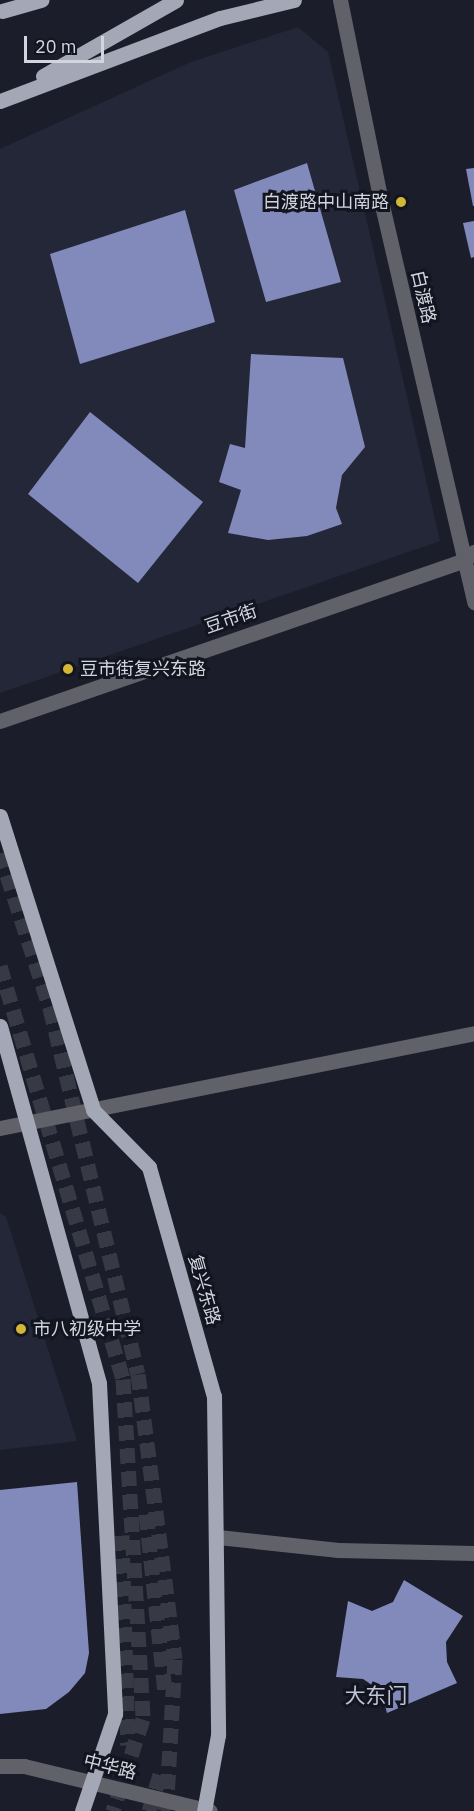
<!DOCTYPE html>
<html>
<head>
<meta charset="utf-8">
<style>
	body { margin:0 }
	#map { position:relative; width:474px; height:1811px; overflow:hidden; background:#1b1e2a; font-family:"IBM Plex Sans","Noto Sans SC",sans-serif }
	div>[style] { position:absolute }
	.built>* { inset:0; background:#242738 }
	.building>* { inset:0; background:#818aba }
	.major-tunnel>* { height:15px; margin-top:-7.5px; transform-origin:0; background:repeating-linear-gradient(90deg,#373945 0 15px,transparent 0 23px) }
	.minor>* { height:15px; margin:-7.5px; padding:0 7.5px; transform-origin:7.5px; border-radius:7.5px; background:#616269 }
	.major>* { height:15px; margin:-7.5px; padding:0 7.5px; transform-origin:7.5px; border-radius:7.5px; background:#a4a7b5 }
	.dots>* { width:16px; height:16px; translate:-50% -50%; box-sizing:border-box; border:3px solid #121520; border-radius:50% }
	span { translate:-50% -50%; white-space:nowrap; text-align:center; line-height:1.15; -webkit-text-stroke:6px #121520; paint-order:stroke }
	.poi-label { font-size:18px; color:#d3d5de }
	.right { translate:-100% -50%; text-align:right }
	.left { translate:0 -50%; text-align:left }
	.street-label { font-size:18px; color:#d3d5de }
	.quarter-label { font-size:21px; color:#c0c3d4 }
	.scale { position:absolute; left:24px; top:36px; width:80px; height:27px; box-sizing:border-box; border:3px solid #d3d5de; border-top:0; padding-left:8px; font-size:18px; line-height:21px; white-space:nowrap; color:#d3d5de; -webkit-text-stroke:4px #121520; paint-order:stroke }
</style>
</head>
<body>
<div id="map">
	<div class="built">
		<div style="clip-path:polygon(298px 27px,328px 52px,440px 541px,0 693px,0 149px,191px 62px)"></div>
		<div style="clip-path:polygon(0 1213px,6px 1217px,77px 1441px,0 1450px)"></div>
	</div>
	<div class="building">
		<div style="clip-path:polygon(307px 163px,341px 282px,266px 302px,234px 190px)"></div>
		<div style="clip-path:polygon(474px 168px,474px 206px,473px 206px,466px 169px)"></div>
		<div style="clip-path:polygon(185px 210px,215px 322px,80px 364px,50px 254px)"></div>
		<div style="clip-path:polygon(474px 221px,474px 257px,471px 258px,463px 223px)"></div>
		<div style="clip-path:polygon(251px 354px,343px 358px,365px 447px,342px 475px,336px 508px,342px 524px,307px 536px,268px 540px,228px 533px,241px 490px,219px 482px,230px 444px,245px 448px)"></div>
		<div style="clip-path:polygon(90px 412px,203px 502px,138px 583px,28px 494px)"></div>
		<div style="clip-path:polygon(77px 1482px,89px 1653px,85px 1673px,69px 1692px,46px 1709px,0 1714px,0 1490px)"></div>
		<div style="clip-path:polygon(404px 1580px,463px 1616px,446px 1642px,447px 1662px,457px 1683px,387px 1713px,381px 1691px,363px 1679px,336px 1677px,348px 1601px,372px 1611px,393px 1602px)"></div>
	</div>
	<div class="major-tunnel">
		<div style="left:0;top:853px;width:163px;rotate:72.1deg"></div>
		<div style="left:50px;top:1008px;width:376px;rotate:76.5deg"></div>
		<div style="left:138px;top:1374px;width:287px;rotate:82.6deg"></div>
		<div style="left:175px;top:1659px;width:137px;rotate:93.3deg"></div>
		<div style="left:167px;top:1796px;width:16px;rotate:105deg"></div>
		<div style="left:0;top:966px;width:431px;rotate:73.4deg"></div>
		<div style="left:123px;top:1379px;width:341px;rotate:86.6deg"></div>
		<div style="left:143px;top:1719px;width:97px;rotate:108.1deg"></div>
		<div style="left:146px;top:1514px;width:180px;rotate:83.9deg"></div>
		<div style="left:122px;top:1535px;width:210px;rotate:88.4deg"></div>
		<div style="left:149px;top:1811px;width:45px;rotate:-73.2deg"></div>
	</div>
	<div class="minor">
		<div style="left:340px;top:0;width:205px;rotate:78.5deg"></div>
		<div style="left:381px;top:201px;width:412px;rotate:76.9deg"></div>
		<div style="left:0;top:721px;width:491px;rotate:-19.1deg"></div>
		<div style="left:464px;top:560px;width:13px;rotate:-39deg"></div>
		<div style="left:0;top:1128px;width:483px;rotate:-11.3deg"></div>
		<div style="left:218px;top:1537px;width:121px;rotate:6.2deg"></div>
		<div style="left:338px;top:1550px;width:136px;rotate:1.3deg"></div>
		<div style="left:0;top:1766px;width:24px"></div>
		<div style="left:24px;top:1766px;width:191px;rotate:13.6deg"></div>
	</div>
	<div class="major">
		<div style="left:2px;top:11px;width:41px;rotate:-15.8deg"></div>
		<div style="left:43px;top:76px;width:153px;rotate:-29.7deg"></div>
		<div style="left:0;top:101px;width:235px;rotate:-20.7deg"></div>
		<div style="left:220px;top:18px;width:76px;rotate:-13.7deg"></div>
		<div style="left:0;top:816px;width:308px;rotate:72.4deg"></div>
		<div style="left:93px;top:1110px;width:80px;rotate:45.5deg"></div>
		<div style="left:149px;top:1167px;width:238px;rotate:74.2deg"></div>
		<div style="left:214px;top:1396px;width:339px;rotate:89.3deg"></div>
		<div style="left:218px;top:1735px;width:77px;rotate:100.4deg"></div>
		<div style="left:0;top:1026px;width:370px;rotate:74.5deg"></div>
		<div style="left:99px;top:1383px;width:331px;rotate:87.2deg"></div>
		<div style="left:115px;top:1714px;width:102px;rotate:108.8deg"></div>
	</div>
	<div class="dots">
		<div style="left:401px;top:202px;background:#d3b635"></div>
		<div style="left:68px;top:669px;background:#d3b635"></div>
		<div style="left:21px;top:1329px;background:#d3b635"></div>
	</div>
	<div class="poi-label">
		<span class="right" style="left:389px;top:202px">白渡路中山南路</span>
		<span class="left" style="left:80px;top:669px">豆市街复兴东路</span>
		<span class="left" style="left:33px;top:1329px">市八初级中学</span>
	</div>
	<div class="street-label">
		<span style="left:423px;top:297px;rotate:77deg">白渡路</span>
		<span style="left:231px;top:619px;rotate:-19deg">豆市街</span>
		<span style="left:204px;top:1290px;rotate:74deg">复兴东路</span>
		<span style="left:110px;top:1767px;rotate:14deg">中华路</span>
	</div>
	<div class="quarter-label">
		<span style="left:376px;top:1695px">大东门</span>
	</div>
	<div class="scale">20 m</div>
</div>
</body>
</html>
